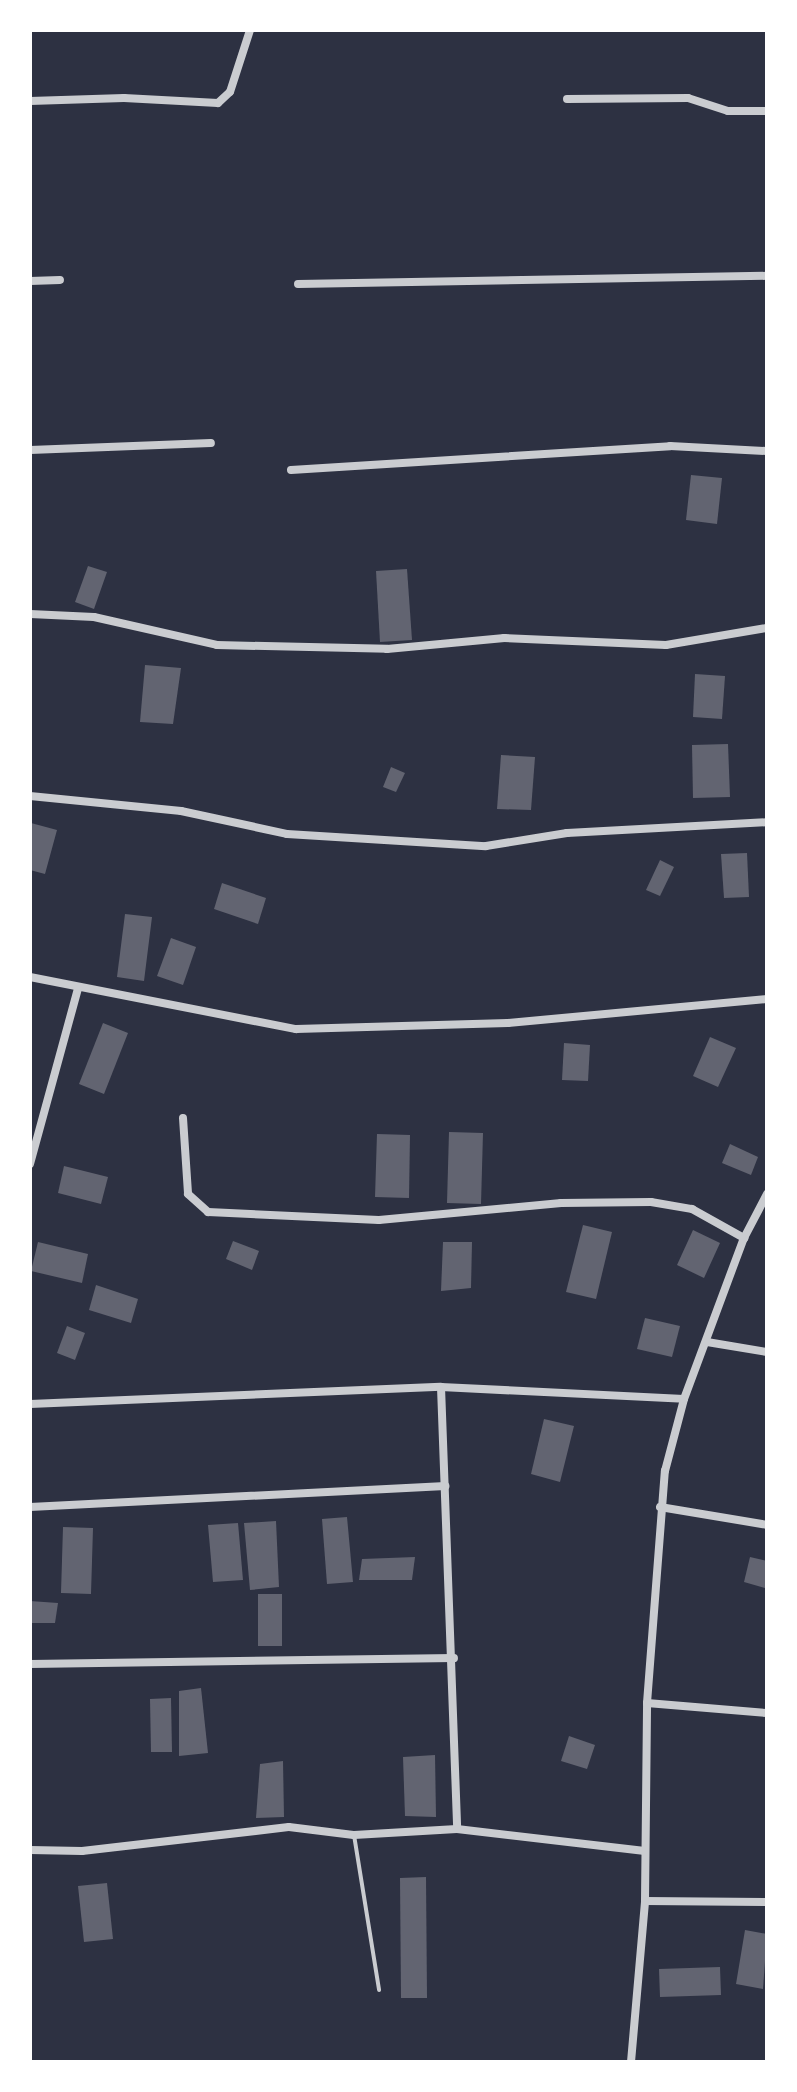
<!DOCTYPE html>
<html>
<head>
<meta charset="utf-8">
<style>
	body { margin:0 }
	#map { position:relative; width:797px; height:2092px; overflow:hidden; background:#2d3142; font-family:"PT Sans Narrow",sans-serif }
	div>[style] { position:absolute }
	.building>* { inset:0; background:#626471 }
	.service>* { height:4px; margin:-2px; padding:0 2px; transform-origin:2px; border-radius:2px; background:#caccd0 }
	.minor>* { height:8px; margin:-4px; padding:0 4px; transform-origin:4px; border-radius:4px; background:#caccd0 }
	span { translate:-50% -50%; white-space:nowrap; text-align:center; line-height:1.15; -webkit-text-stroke:8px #fff; paint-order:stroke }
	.frame { position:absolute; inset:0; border:32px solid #fff; pointer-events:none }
</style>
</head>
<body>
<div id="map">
	<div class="building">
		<div style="clip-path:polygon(691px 475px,722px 478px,717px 524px,686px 520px)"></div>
		<div style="clip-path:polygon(88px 566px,107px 572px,94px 609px,75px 602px)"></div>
		<div style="clip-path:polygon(407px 569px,412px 640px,380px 642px,376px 571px)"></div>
		<div style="clip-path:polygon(145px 665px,181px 668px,173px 724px,140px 722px)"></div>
		<div style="clip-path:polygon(695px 674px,725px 676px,722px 719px,693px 717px)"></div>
		<div style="clip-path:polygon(728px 744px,730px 797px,693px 798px,692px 745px)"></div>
		<div style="clip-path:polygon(501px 755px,535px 757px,531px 810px,497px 809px)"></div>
		<div style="clip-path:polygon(391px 767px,405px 773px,396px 792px,383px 787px)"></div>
		<div style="clip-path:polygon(31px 823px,57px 830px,45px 874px,30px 870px)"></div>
		<div style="clip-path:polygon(747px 853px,749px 897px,724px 898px,721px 854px)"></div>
		<div style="clip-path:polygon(660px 860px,674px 867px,660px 896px,646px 890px)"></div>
		<div style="clip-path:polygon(222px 883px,266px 898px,258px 924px,214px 909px)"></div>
		<div style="clip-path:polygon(125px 914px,152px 917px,144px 981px,117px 977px)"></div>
		<div style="clip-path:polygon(171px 938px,196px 947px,183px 985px,157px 976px)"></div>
		<div style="clip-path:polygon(103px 1023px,128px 1033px,104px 1094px,79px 1084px)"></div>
		<div style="clip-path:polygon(710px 1037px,736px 1048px,718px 1087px,693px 1076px)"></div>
		<div style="clip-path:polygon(564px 1043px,590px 1045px,588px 1081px,562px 1080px)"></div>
		<div style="clip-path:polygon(449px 1132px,483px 1133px,481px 1204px,447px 1203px)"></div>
		<div style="clip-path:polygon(377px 1134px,410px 1135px,409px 1198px,375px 1197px)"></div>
		<div style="clip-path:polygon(730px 1144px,758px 1157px,751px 1175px,722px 1163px)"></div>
		<div style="clip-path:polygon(64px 1166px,108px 1177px,101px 1204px,58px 1193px)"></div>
		<div style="clip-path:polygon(583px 1225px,612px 1232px,596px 1299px,566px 1292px)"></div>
		<div style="clip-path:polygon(693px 1230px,720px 1243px,704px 1278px,677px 1265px)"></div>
		<div style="clip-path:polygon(233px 1241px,259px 1251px,252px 1270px,226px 1259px)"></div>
		<div style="clip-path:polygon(38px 1242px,88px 1254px,82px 1283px,31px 1271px)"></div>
		<div style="clip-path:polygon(443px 1242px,472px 1242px,471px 1288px,441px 1291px)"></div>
		<div style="clip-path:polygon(96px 1285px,138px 1299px,131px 1323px,89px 1310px)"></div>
		<div style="clip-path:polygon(645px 1318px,680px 1326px,672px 1357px,637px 1349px)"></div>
		<div style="clip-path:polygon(67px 1326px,85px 1333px,75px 1360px,57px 1353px)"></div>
		<div style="clip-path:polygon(544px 1419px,574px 1426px,560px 1482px,531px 1474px)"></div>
		<div style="clip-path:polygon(347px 1517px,353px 1582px,327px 1584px,322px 1519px)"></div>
		<div style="clip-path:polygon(276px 1521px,279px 1587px,250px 1590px,244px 1523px)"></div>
		<div style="clip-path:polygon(238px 1523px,243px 1580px,213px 1582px,208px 1525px)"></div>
		<div style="clip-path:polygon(63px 1527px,93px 1528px,91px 1594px,61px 1593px)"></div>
		<div style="clip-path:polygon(415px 1557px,412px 1580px,359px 1580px,362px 1559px)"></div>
		<div style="clip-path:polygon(750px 1557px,767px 1561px,765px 1588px,744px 1582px)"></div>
		<div style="clip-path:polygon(258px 1594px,282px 1594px,282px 1646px,258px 1646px)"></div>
		<div style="clip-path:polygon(30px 1601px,58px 1603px,55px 1623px,30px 1623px)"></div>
		<div style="clip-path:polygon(201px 1688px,208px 1753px,179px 1756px,179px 1691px)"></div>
		<div style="clip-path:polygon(171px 1698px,172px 1752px,151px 1752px,150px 1699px)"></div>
		<div style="clip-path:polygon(569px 1736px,595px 1745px,587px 1769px,561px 1761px)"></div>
		<div style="clip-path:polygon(435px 1755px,436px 1817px,405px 1816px,403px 1757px)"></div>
		<div style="clip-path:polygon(283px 1761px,284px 1817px,256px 1818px,260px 1764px)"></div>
		<div style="clip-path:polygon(426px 1877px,427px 1998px,401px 1998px,400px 1878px)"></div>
		<div style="clip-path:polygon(107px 1883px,113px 1939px,84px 1942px,78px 1886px)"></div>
		<div style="clip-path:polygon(745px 1930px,767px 1934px,763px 1989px,736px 1984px)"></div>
		<div style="clip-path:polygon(720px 1967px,721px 1995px,660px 1997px,659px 1969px)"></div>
	</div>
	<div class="service">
		<div style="left:354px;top:1835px;width:157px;rotate:80.8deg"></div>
	</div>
	<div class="minor">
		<div style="left:567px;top:99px;width:121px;rotate:-0.5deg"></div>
		<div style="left:688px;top:98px;width:42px;rotate:18deg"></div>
		<div style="left:728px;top:111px;width:39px"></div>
		<div style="left:30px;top:101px;width:94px;rotate:-1.8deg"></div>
		<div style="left:124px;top:98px;width:94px;rotate:3deg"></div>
		<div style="left:218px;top:103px;width:16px;rotate:-43deg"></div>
		<div style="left:230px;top:92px;width:65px;rotate:-72.1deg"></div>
		<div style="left:30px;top:281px;width:30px;rotate:-2deg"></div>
		<div style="left:298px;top:284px;width:469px;rotate:-1deg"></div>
		<div style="left:30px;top:450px;width:181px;rotate:-2.2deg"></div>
		<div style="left:291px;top:470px;width:380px;rotate:-3.6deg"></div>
		<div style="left:670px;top:446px;width:97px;rotate:3deg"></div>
		<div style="left:30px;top:614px;width:64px;rotate:2.7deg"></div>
		<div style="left:94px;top:617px;width:126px;rotate:12.8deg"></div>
		<div style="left:217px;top:645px;width:170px;rotate:1.3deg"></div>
		<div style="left:387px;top:649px;width:118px;rotate:-5.4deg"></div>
		<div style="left:504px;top:638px;width:162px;rotate:2.5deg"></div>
		<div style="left:666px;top:645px;width:102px;rotate:-9.6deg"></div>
		<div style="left:30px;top:796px;width:152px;rotate:5.7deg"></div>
		<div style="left:181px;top:811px;width:108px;rotate:12.2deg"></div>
		<div style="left:287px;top:834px;width:199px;rotate:3.5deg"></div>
		<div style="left:486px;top:846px;width:82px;rotate:-9.1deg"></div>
		<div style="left:567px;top:833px;width:200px;rotate:-3.1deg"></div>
		<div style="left:30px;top:977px;width:271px;rotate:11.1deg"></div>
		<div style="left:296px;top:1029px;width:212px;rotate:-1.6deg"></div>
		<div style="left:508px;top:1023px;width:260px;rotate:-5.3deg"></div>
		<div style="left:183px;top:1118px;width:76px;rotate:86.2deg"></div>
		<div style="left:188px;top:1194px;width:27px;rotate:42deg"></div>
		<div style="left:208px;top:1212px;width:171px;rotate:2.7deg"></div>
		<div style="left:379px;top:1220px;width:183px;rotate:-5.3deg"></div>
		<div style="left:561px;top:1203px;width:90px;rotate:-0.6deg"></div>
		<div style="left:651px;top:1202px;width:42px;rotate:9.7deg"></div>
		<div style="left:692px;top:1209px;width:60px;rotate:29.1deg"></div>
		<div style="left:30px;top:1164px;width:181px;rotate:-74.7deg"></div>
		<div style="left:707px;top:1342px;width:61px;rotate:9.5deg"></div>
		<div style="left:441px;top:1387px;width:442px;rotate:87.9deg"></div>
		<div style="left:30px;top:1404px;width:411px;rotate:-2.4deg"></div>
		<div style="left:441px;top:1387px;width:243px;rotate:2.8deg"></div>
		<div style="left:30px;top:1507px;width:416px;rotate:-2.9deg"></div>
		<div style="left:660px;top:1507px;width:109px;rotate:9.5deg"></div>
		<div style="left:30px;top:1664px;width:424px;rotate:-0.8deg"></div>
		<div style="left:647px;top:1703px;width:120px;rotate:4.8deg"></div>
		<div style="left:30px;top:1850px;width:52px;rotate:1.1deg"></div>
		<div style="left:82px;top:1851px;width:208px;rotate:-6.6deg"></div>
		<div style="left:289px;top:1827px;width:65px;rotate:7deg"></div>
		<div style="left:354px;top:1835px;width:103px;rotate:-3.3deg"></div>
		<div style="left:457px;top:1829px;width:187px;rotate:6.7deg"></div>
		<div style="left:645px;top:1901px;width:122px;rotate:0.5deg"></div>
		<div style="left:631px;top:2062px;width:162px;rotate:-85deg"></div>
		<div style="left:645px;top:1901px;width:198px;rotate:-89.4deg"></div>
		<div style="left:647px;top:1703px;width:233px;rotate:-85.6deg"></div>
		<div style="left:665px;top:1471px;width:74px;rotate:-75.2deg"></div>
		<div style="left:684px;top:1399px;width:172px;rotate:-69.6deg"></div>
		<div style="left:744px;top:1238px;width:50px;rotate:-62.4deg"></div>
	</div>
	<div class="frame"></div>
</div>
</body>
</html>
